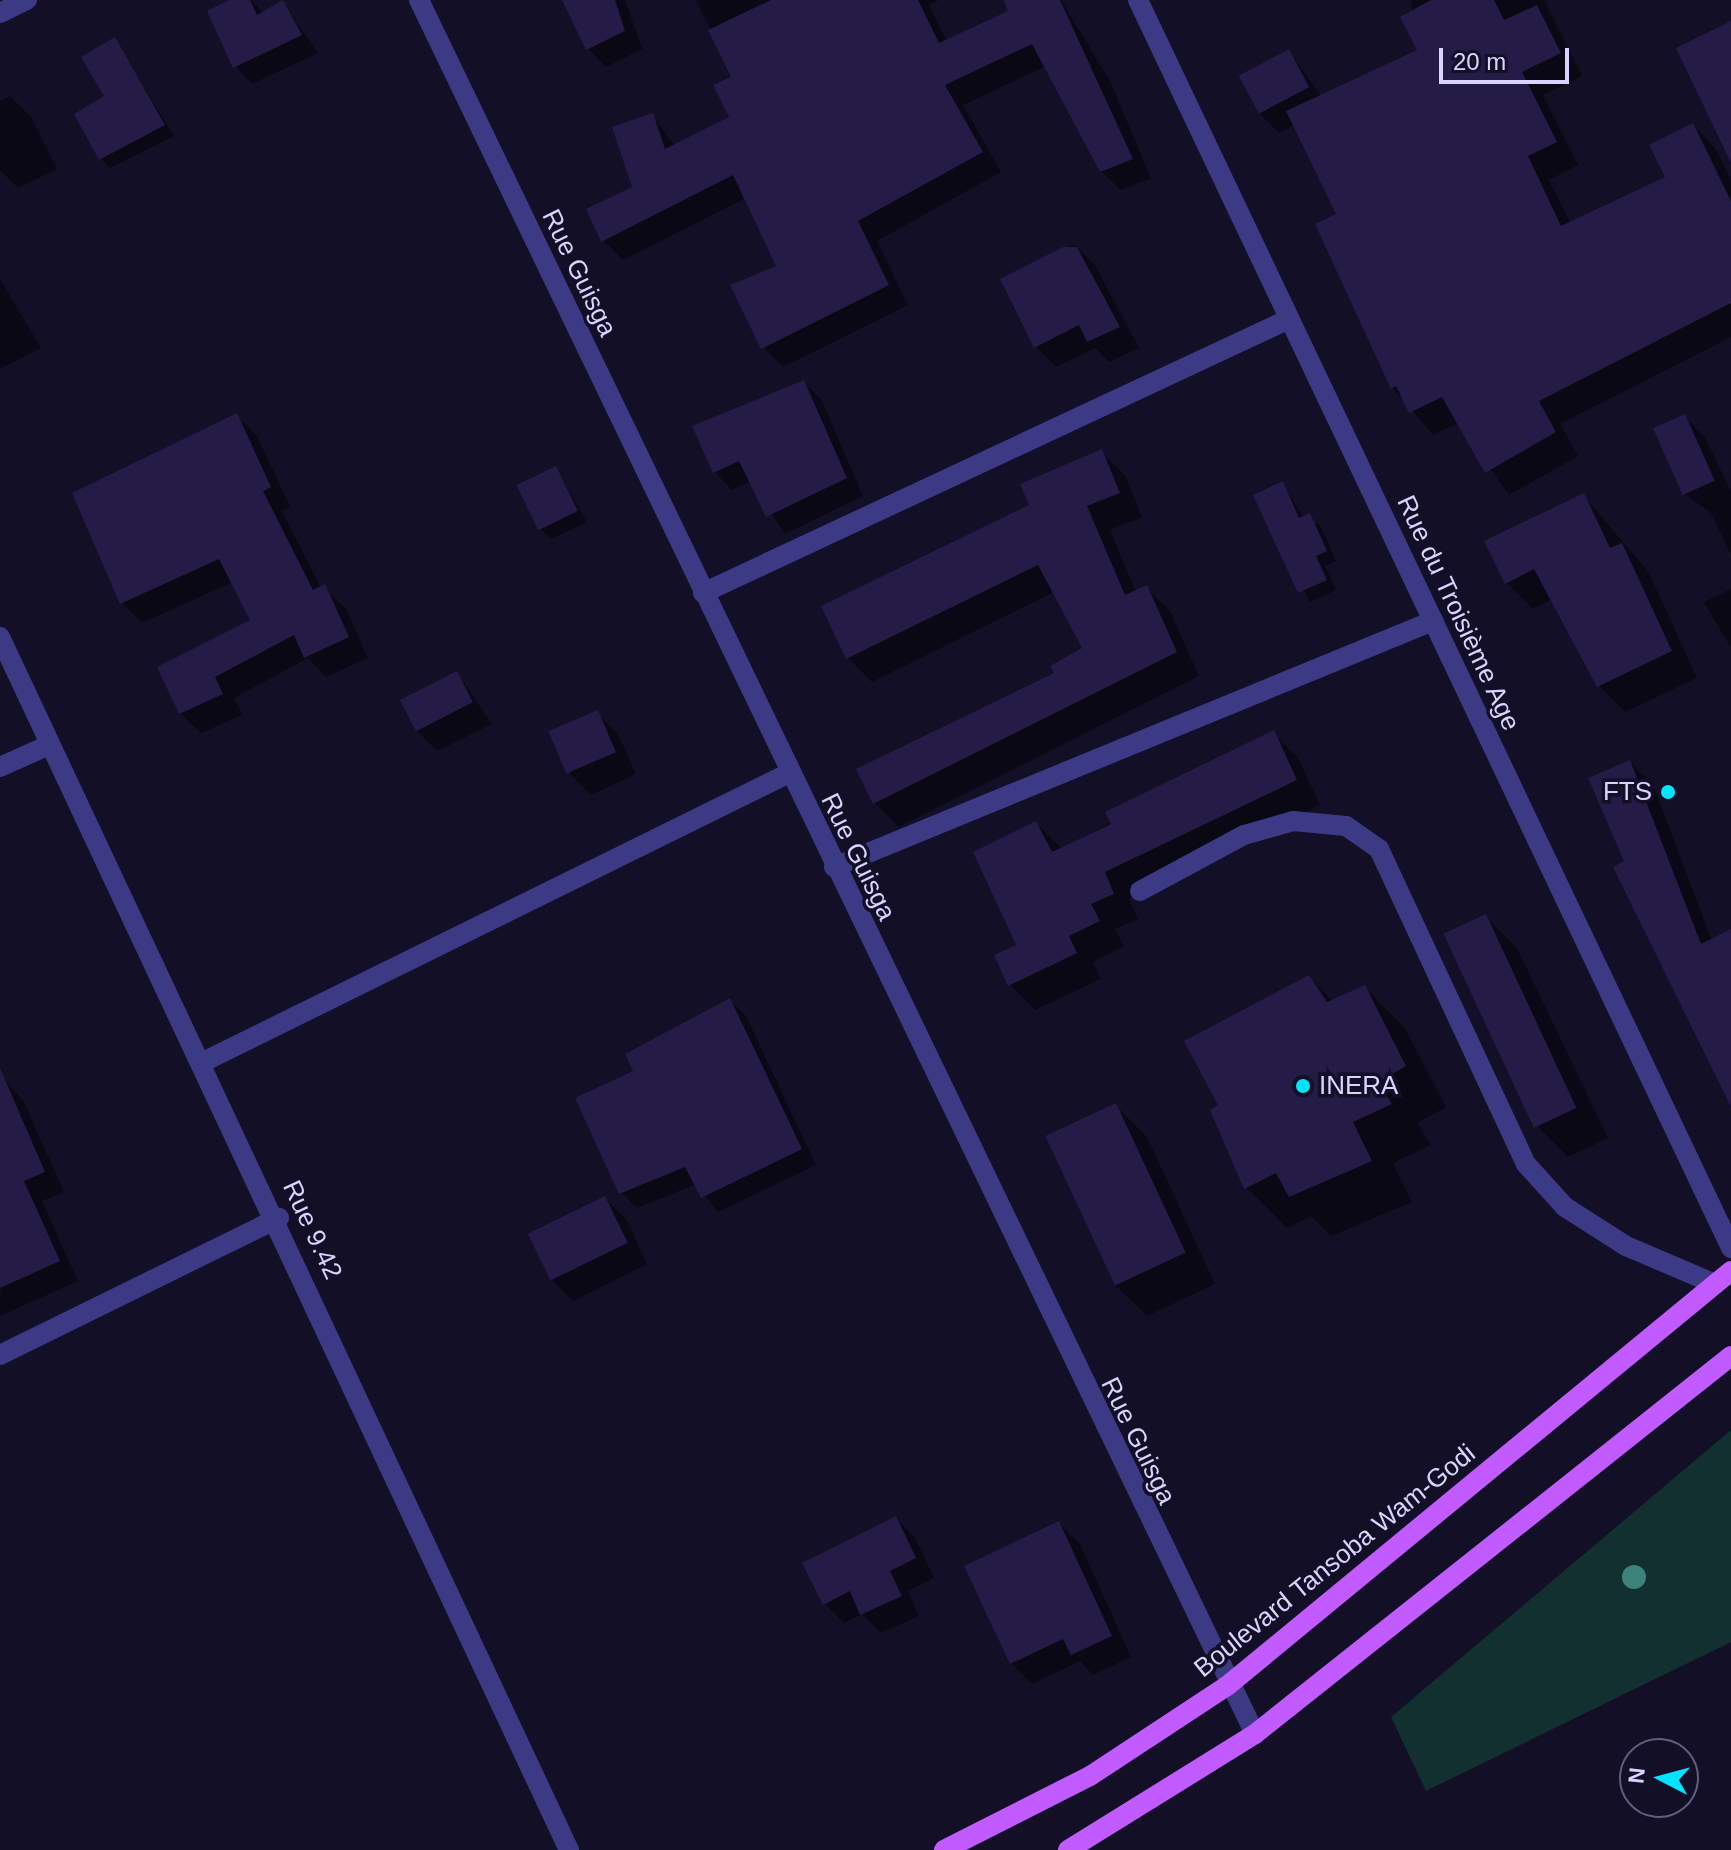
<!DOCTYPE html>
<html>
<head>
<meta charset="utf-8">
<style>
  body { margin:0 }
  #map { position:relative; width:1731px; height:1850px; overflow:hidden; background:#130f26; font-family:Helvetica,sans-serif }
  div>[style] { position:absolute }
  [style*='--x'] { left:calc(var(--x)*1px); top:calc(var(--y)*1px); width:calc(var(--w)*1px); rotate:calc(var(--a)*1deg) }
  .green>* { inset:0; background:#12302f }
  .shadow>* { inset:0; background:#0007 }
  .building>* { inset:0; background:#241b47; transform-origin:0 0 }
  .lane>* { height:20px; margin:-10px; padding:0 10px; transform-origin:10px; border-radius:10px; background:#3d3a85 }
  .street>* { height:20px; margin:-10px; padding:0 10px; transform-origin:10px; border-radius:10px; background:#3d3a85 }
  .primary>* { height:20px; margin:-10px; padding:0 10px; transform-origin:10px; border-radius:10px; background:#c25bff }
  .trees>* { width:24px; height:24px; margin:-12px; border-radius:50%; background:#3d827b }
  .dots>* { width:22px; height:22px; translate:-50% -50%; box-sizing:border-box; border:4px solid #130f26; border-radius:50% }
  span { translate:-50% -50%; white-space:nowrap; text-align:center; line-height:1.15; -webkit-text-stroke:7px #130f26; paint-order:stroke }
  .street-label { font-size:26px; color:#d9d4ff }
  .poi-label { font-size:26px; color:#d9d4ff }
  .right { translate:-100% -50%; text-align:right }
  .left { translate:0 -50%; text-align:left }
  .north { position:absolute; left:1619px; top:1738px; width:80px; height:80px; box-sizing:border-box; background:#130f26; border:2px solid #625e7d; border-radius:50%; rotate:276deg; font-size:22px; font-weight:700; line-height:32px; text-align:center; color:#d9d4ff }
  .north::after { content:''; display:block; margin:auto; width:28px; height:36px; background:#00e5ff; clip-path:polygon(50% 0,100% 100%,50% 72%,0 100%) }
  .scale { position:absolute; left:1439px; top:48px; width:130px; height:36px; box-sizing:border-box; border:4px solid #d9d4ff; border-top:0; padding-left:10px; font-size:24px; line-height:28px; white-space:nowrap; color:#d9d4ff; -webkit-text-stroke:6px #130f26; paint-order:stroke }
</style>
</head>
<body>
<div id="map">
  <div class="green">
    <i style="clip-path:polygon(1731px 1430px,1731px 1642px,1426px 1791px,1391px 1717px)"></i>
  </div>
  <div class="shadow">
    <i style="clip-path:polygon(234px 0,251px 0,264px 13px,283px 3px,318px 53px,252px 84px,235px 66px)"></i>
    <i style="clip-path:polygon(565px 0,625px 0,642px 49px,606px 67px,588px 49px)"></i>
    <i style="clip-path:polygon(696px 0,939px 0,929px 5px,947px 42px,1011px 12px,1006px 0,1061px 0,1110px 81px,1151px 178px,1121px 190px,1101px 171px,1046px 66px,963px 105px,1001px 172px,877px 241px,908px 305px,783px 367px,763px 347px,778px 267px,746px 198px,623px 260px,603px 240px,634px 188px,652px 115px,675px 146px,732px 118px,734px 77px)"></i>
    <i style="clip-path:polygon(1411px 0,1544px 0,1582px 76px,1543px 95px,1578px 165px,1549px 180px,1571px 224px,1667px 178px,1693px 125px,1715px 148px,1731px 181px,1731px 337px,1560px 424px,1578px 456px,1509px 495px,1458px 423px,1433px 435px,1392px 387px,1339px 215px,1295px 125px,1279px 133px,1258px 112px,1289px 51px,1322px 97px,1419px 51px)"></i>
    <i style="clip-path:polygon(115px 40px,174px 136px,110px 168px,100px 158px)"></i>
    <i style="clip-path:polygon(10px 96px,31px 117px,57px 169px,18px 188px,0 170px,0 101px)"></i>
    <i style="clip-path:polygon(1074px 244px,1095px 265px,1139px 348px,1109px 362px,1095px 348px,1056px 367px,1035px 346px,1003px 280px)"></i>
    <i style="clip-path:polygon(0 279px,41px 348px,0 369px)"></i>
    <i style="clip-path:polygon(804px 382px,821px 399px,863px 496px,785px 534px,751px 481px,732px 490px,715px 472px,695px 427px)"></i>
    <i style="clip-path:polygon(237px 416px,257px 436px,290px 507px,282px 511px,321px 588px,345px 607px,368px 658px,326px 677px,308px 658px,234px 698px,242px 715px,201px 733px,180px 713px,252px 621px,233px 582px,142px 623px,122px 603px)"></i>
    <i style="clip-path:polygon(1684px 416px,1705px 437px,1731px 492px,1731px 555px,1711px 513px,1685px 494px)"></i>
    <i style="clip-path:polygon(1101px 452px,1125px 475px,1142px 517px,1110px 530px,1136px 592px,1146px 588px,1170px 611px,1199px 676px,899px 827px,875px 803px,859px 770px,1056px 674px,1085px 648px,1054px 592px,872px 682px,848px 658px)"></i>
    <i style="clip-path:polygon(556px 469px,587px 522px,551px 539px,541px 529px)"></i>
    <i style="clip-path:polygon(1283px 484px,1304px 518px,1320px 525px,1336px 561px,1325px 566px,1336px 590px,1310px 602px,1256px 496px)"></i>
    <i style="clip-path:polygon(1583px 495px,1648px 571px,1697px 678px,1625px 712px,1598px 685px,1552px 599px,1533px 609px,1506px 582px)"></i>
    <i style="clip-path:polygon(1731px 589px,1731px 648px,1704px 602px)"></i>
    <i style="clip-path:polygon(457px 673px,492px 724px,437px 751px,416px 730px)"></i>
    <i style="clip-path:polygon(597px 713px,618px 734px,636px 774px,591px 795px,570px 774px)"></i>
    <i style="clip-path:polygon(1273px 733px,1298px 758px,1320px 805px,1129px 898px,1138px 919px,1115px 929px,1124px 946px,1093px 962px,1101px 979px,1035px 1010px,1010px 985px,1036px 823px,1062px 849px)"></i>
    <i style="clip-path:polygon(1630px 762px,1653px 785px,1712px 941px,1731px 932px,1731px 1098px,1626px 862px)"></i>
    <i style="clip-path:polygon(1486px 917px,1517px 948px,1608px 1138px,1568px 1157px,1537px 1126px)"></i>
    <i style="clip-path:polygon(1309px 977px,1333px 1001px,1364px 987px,1405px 1028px,1446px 1107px,1417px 1123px,1431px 1145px,1393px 1163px,1412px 1202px,1331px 1236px,1311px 1216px,1287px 1228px,1246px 1187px,1220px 1105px)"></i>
    <i style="clip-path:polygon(730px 1000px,746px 1016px,816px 1165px,718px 1212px,696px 1184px,637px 1208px,621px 1192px,636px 1072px)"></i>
    <i style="clip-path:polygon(4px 1080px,23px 1100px,64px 1192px,42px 1201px,78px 1281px,0 1316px)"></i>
    <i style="clip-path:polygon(1116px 1106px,1147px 1137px,1215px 1284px,1147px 1316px,1115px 1285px)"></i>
    <i style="clip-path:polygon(605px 1198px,626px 1219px,647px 1264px,573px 1301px,552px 1280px)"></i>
    <i style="clip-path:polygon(896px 1518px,915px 1538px,934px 1578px,908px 1591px,919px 1616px,881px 1633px,862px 1614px,844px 1623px,825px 1604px)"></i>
    <i style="clip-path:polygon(1059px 1523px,1080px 1544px,1131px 1657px,1093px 1675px,1080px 1661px,1032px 1684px,1011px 1663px)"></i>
  </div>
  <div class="building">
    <i style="clip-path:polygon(229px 0,250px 0,257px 15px,283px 0,302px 35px,233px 68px,207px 11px)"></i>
    <i style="clip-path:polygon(562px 0,615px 0,625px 31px,586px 50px)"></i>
    <i style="clip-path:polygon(771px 0,918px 0,939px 43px,1008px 11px,1004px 0,1060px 0,1133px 159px,1100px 172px,1032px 44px,945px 85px,983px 152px,858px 221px,889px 285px,761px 349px,730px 285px,776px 266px,733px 175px,601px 242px,586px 209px,632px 187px,612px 127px,653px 113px,665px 149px,729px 117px,713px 85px,731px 77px,708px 30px)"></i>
    <i style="clip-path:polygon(1431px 0,1494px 0,1504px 20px,1537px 5px,1561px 53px,1522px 72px,1557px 142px,1528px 156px,1561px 226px,1665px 177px,1649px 145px,1693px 123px,1731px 201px,1731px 303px,1539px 401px,1556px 432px,1485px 473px,1442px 397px,1409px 413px,1396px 386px,1391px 389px,1315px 224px,1336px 214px,1286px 111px,1417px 50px,1400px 17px)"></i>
    <i style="clip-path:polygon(1731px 21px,1731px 163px,1676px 48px)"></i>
    <i style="clip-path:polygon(115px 37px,165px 125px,99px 160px,74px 114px,104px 96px,81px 57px)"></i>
    <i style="left:1289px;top:49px;width:43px;height:57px;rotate:62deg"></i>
    <i style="clip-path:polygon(1063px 247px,1077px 247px,1120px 327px,1087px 342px,1079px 325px,1034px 348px,1000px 279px)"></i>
    <i style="clip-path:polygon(804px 380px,847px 478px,766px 517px,739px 461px,713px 473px,692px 426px)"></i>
    <i style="clip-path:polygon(237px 413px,271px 487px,263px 491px,313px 590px,325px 584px,349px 637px,304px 658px,294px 635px,215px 677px,223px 694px,179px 714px,157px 667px,250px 620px,219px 559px,120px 604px,72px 493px)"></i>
    <i style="left:1685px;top:414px;width:73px;height:35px;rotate:66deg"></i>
    <i style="clip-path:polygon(1102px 449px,1120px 493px,1087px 506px,1125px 595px,1147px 585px,1177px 652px,873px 804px,856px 769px,1054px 673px,1050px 666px,1082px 648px,1038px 565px,846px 659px,821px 606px,1029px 505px,1020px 484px)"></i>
    <i style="left:556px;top:466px;width:50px;height:44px;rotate:64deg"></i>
    <i style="clip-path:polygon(1283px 481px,1299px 518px,1310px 513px,1327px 551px,1316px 556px,1327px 580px,1298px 593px,1253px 495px)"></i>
    <i style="clip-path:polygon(1584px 493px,1610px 548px,1622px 543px,1672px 651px,1597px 687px,1534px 569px,1505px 584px,1484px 541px)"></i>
    <i style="left:457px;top:671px;width:35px;height:64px;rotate:63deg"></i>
    <i style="left:598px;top:710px;width:46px;height:54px;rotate:67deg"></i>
    <i style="clip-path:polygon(1274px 730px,1297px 780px,1105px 872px,1114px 894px,1091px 904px,1100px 921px,1069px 936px,1077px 953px,1008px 986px,994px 955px,1016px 945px,973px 852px,1036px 821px,1052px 852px,1111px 824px,1105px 812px)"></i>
    <i style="clip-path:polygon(1630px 760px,1701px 944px,1731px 929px,1731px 1107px,1613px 867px,1624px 861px,1588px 778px)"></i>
    <i style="left:1486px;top:914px;width:214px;height:47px;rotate:65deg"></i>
    <i style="clip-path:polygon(1309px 975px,1327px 1002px,1365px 985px,1406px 1066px,1378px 1082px,1392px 1104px,1353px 1122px,1372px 1161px,1289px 1197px,1276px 1173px,1244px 1189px,1210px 1110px,1218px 1105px,1184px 1041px)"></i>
    <i style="clip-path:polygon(730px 998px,802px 1149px,701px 1198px,685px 1167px,619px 1194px,575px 1098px,633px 1071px,625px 1054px)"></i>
    <i style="clip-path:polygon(0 1068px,45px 1172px,24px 1181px,60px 1261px,0 1288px)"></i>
    <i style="left:1116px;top:1103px;width:165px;height:78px;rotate:65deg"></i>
    <i style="left:605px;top:1196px;width:52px;height:86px;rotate:64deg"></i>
    <i style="clip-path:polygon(896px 1516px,916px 1558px,890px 1571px,902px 1596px,860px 1615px,850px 1591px,823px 1605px,802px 1563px)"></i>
    <i style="clip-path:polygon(1059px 1521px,1112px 1636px,1071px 1655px,1063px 1639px,1010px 1664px,964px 1566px)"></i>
  </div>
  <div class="lane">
    <i style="--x:1140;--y:891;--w:118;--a:-28.3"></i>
    <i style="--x:1244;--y:835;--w:51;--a:-15.9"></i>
    <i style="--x:1293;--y:821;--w:53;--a:5.4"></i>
    <i style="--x:1346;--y:826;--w:40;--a:34.9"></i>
    <i style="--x:1379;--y:849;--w:348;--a:65"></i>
    <i style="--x:1526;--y:1164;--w:58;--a:47.8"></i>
    <i style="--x:1565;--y:1207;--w:72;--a:32.6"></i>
    <i style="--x:1626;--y:1246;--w:97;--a:23.1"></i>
  </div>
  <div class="street">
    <i style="--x:419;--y:0;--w:1925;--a:64.26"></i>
    <i style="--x:1138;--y:0;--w:1382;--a:64.58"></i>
    <i style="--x:0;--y:13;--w:30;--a:-26"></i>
    <i style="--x:703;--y:593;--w:647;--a:-25.06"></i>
    <i style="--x:0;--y:637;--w:1340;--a:64.87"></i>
    <i style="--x:0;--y:767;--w:54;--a:-24.2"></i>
    <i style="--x:834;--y:867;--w:648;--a:-22.33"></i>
    <i style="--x:203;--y:1062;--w:653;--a:-26.25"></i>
    <i style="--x:0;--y:1355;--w:311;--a:-26.2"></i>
  </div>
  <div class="primary">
    <i style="--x:944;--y:1850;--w:164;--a:-26.9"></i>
    <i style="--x:1090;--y:1776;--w:164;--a:-33.3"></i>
    <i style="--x:1227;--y:1686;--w:653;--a:-39.47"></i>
    <i style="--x:1068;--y:1850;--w:220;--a:-31.8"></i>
    <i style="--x:1255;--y:1734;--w:608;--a:-38.45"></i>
  </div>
  <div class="trees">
    <i style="left:1634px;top:1577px"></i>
  </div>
  <div class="dots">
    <i style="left:1668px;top:792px;background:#00e5ff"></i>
    <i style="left:1303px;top:1086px;background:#00e5ff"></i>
  </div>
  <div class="street-label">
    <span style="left:579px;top:273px;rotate:64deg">Rue Guisga</span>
    <span style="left:1458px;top:613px;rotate:65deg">Rue du Troisième Age</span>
    <span style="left:858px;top:857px;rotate:64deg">Rue Guisga</span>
    <span style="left:312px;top:1230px;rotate:65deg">Rue 9.42</span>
    <span style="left:1138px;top:1441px;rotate:64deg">Rue Guisga</span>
    <span style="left:1335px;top:1561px;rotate:-39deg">Boulevard Tansoba Wam-Godi</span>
  </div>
  <div class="poi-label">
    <span class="right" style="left:1652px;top:792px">FTS</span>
    <span class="left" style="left:1319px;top:1086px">INERA</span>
  </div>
  <div class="north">N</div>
  <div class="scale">20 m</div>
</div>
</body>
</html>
